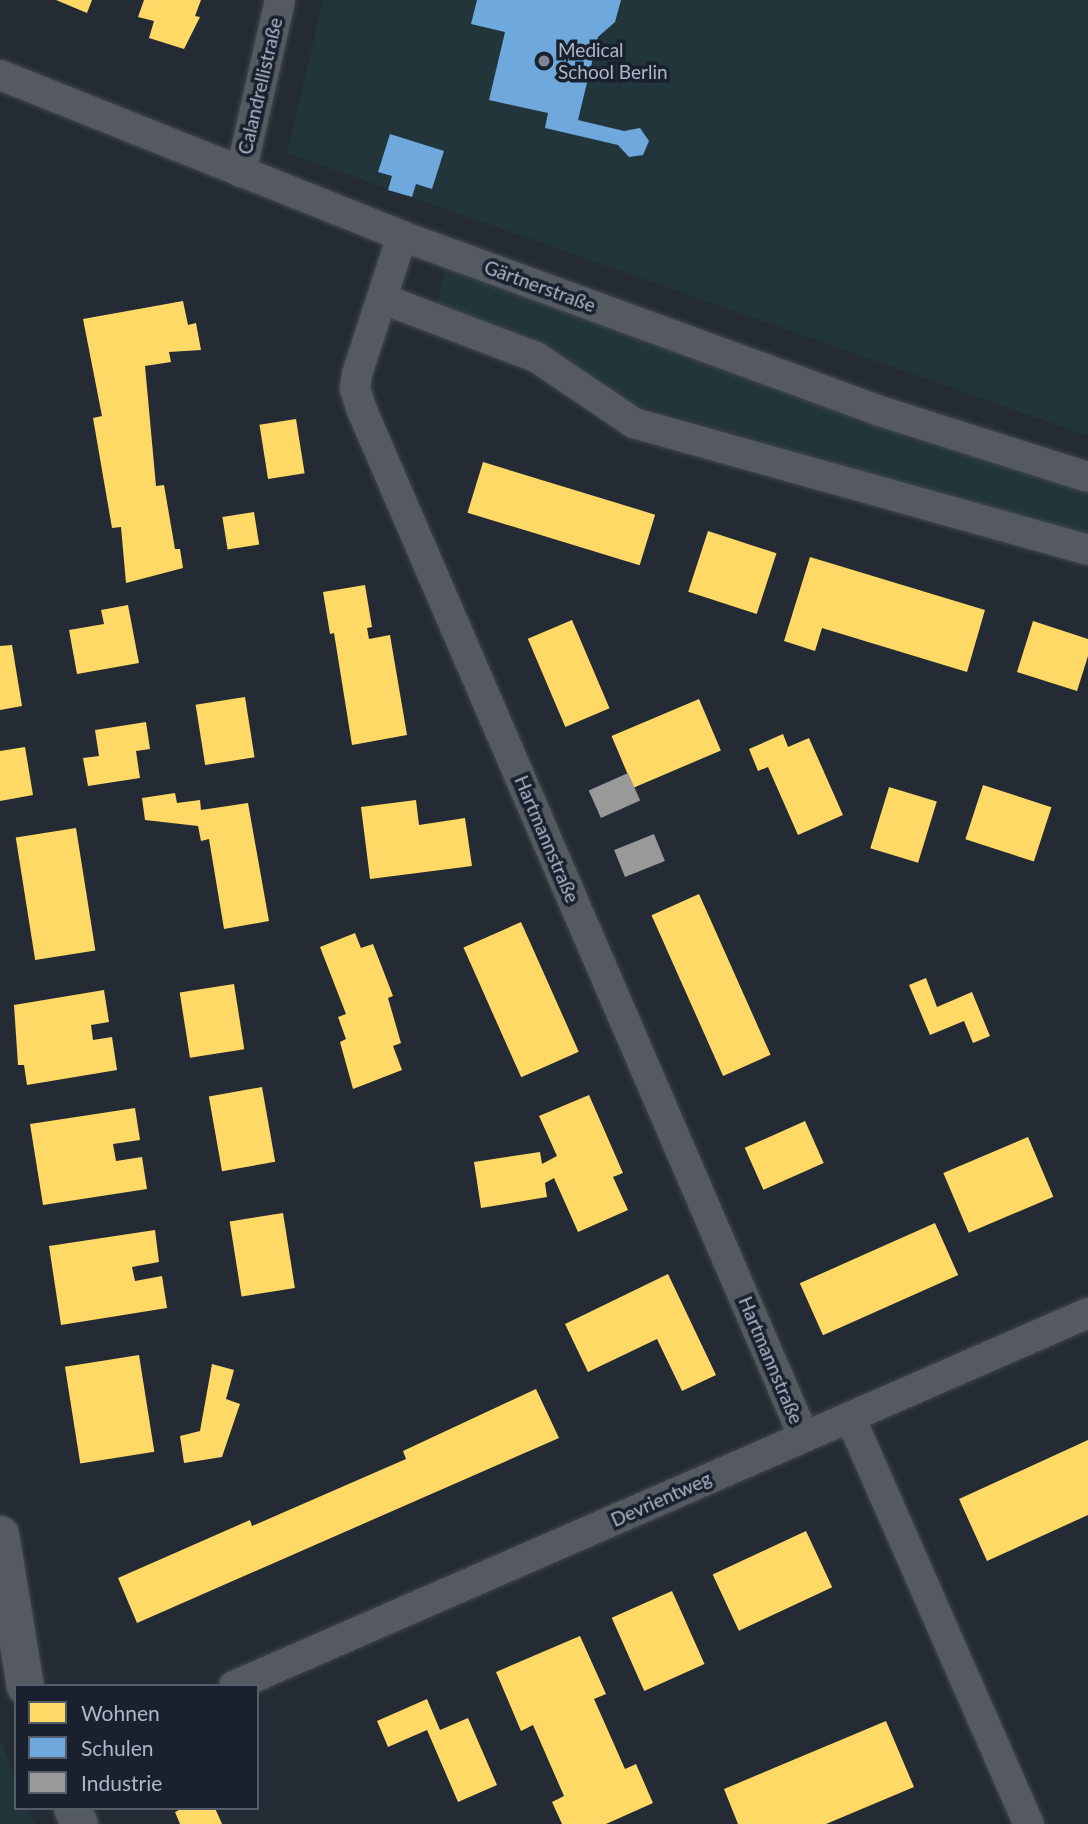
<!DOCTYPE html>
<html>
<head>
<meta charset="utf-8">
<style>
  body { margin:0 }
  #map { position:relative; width:1088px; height:1824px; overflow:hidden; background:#252b34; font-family:Lato,sans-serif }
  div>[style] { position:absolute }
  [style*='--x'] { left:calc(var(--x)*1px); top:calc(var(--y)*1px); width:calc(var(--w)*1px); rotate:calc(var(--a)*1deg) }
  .green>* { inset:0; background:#22353a }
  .homes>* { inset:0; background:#ffd966; transform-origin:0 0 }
  .schools>* { inset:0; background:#6fa8dc }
  .industry>* { inset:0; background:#999; transform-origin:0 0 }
  .roads { filter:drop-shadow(0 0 2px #43474f) drop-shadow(0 0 2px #43474f) }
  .minor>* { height:30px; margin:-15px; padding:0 15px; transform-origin:15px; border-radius:15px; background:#555a62 }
  .tertiary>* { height:37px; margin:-18.5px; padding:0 18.5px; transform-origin:18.5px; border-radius:18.5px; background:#555a62 }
  .dots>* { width:19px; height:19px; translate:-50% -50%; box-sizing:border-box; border:4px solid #19212e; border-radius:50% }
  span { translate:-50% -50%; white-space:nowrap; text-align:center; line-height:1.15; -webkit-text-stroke:7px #19212e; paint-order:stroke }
  .poi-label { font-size:19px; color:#aeb6c7 }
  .left { translate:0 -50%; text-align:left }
  .street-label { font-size:19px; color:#aeb6c7 }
  .legend { position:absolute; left:14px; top:1684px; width:245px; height:126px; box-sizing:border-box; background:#19212e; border:2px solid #555d6b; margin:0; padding:9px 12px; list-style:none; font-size:21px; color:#aeb6c7 }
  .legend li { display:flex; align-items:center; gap:14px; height:35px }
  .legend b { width:35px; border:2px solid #555d6b }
</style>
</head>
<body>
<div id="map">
  <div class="green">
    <i style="clip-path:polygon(323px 0,1088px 0,1088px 436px,287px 153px)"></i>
    <i style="clip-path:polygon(450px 267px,864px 422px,1088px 492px,1088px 536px,627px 402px,533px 341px,437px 303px,445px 269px)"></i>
    <i style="clip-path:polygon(0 1739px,16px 1780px,16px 1808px,28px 1808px,35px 1824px,0 1824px)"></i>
  </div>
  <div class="homes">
    <i style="clip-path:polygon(56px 0,92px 0,87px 13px)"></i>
    <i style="clip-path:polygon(144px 0,201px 0,195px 16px,200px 17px,184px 49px,149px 38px,154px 21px,138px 17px)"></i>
    <i style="clip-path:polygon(183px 301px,188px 325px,196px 323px,201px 350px,169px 352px,171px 362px,145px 366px,156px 486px,164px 485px,175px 549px,180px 549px,183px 568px,126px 583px,121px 527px,112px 528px,93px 418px,102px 416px,83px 319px)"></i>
    <i style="left:296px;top:419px;width:55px;height:37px;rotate:81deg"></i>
    <i style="left:483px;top:462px;width:180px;height:53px;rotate:17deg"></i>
    <i style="left:254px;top:512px;width:33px;height:32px;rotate:81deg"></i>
    <i style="left:708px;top:531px;width:72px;height:64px;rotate:18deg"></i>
    <i style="clip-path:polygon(810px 557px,985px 610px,967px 672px,822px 628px,815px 651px,784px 641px)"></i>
    <i style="clip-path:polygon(365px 585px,372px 627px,367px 628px,369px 639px,390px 635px,407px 735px,352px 745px,334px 633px,330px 634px,323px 592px)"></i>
    <i style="clip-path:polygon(128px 605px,139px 663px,77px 674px,69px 630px,104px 624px,101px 610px)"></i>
    <i style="left:572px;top:620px;width:96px;height:48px;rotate:67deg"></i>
    <i style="clip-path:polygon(1033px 621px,1088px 639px,1088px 656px,1077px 691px,1017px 672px)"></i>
    <i style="clip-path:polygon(12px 645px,22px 706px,0 710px,0 646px)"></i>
    <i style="left:245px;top:697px;width:61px;height:50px;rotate:81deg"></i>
    <i style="left:699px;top:699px;width:56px;height:95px;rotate:67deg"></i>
    <i style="clip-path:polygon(146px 722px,150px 749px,136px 751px,140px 778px,88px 786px,83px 758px,99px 756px,95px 730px)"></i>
    <i style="clip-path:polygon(783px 734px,788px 747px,809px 738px,843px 815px,798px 835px,768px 767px,758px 771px,749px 749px)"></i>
    <i style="clip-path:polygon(25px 747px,33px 795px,0 801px,0 751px)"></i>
    <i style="left:983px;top:785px;width:72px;height:57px;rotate:18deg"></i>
    <i style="left:889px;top:787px;width:50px;height:64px;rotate:17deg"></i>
    <i style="clip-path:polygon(175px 793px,177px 803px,200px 800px,201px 810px,248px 803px,269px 921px,224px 929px,209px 839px,201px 841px,198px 826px,145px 820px,142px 798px)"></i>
    <i style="clip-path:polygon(416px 800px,419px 825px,465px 818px,472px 866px,370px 879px,361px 807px)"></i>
    <i style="left:76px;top:828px;width:124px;height:61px;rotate:81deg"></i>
    <i style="left:699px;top:894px;width:176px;height:52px;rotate:66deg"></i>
    <i style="left:521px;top:922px;width:142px;height:63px;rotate:66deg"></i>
    <i style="clip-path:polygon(355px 933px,361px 948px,373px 944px,393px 996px,388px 998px,401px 1043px,393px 1046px,402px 1070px,353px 1089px,340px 1042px,346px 1039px,338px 1017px,346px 1014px,320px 947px)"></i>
    <i style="clip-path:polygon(926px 978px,937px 1007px,972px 992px,990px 1036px,973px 1043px,964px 1021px,930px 1035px,909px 985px)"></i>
    <i style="left:234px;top:984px;width:66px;height:55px;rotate:81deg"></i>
    <i style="clip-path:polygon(104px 990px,109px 1022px,91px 1025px,93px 1040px,112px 1037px,117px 1070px,27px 1085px,24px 1065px,18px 1065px,14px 1005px)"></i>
    <i style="left:262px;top:1087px;width:76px;height:54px;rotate:80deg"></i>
    <i style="clip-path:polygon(589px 1095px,623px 1173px,613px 1177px,628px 1210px,578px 1232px,554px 1178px,545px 1183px,547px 1197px,481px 1208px,474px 1162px,540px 1152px,542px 1164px,557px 1156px,539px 1116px)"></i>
    <i style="clip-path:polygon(135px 1108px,140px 1140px,113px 1144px,116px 1161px,142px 1157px,147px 1189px,43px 1205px,30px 1124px)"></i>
    <i style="left:805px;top:1121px;width:46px;height:66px;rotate:66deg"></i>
    <i style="left:1028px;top:1137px;width:65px;height:92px;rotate:67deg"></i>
    <i style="left:283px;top:1213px;width:76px;height:54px;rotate:81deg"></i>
    <i style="left:935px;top:1223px;width:57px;height:148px;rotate:66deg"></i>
    <i style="clip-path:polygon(155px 1230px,159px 1262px,132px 1267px,135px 1281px,162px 1276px,167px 1308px,61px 1325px,49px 1246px)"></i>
    <i style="clip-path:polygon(668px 1274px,716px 1375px,682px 1391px,657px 1339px,588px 1372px,565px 1324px)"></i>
    <i style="left:139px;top:1355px;width:98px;height:75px;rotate:81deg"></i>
    <i style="clip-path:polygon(212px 1364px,234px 1370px,226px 1399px,240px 1404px,222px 1457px,184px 1463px,180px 1436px,200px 1431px)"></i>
    <i style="clip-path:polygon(536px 1389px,559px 1438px,137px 1623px,118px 1578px,250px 1520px,252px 1526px,406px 1459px,403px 1451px)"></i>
    <i style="clip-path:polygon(1088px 1440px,1088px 1515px,987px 1561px,959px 1499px)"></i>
    <i style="left:806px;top:1531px;width:62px;height:103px;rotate:65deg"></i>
    <i style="left:672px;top:1591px;width:80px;height:66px;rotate:66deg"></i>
    <i style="clip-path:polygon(580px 1636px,606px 1694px,594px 1699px,625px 1769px,636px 1764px,653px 1803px,606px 1824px,562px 1824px,552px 1802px,564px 1796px,533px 1725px,521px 1731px,496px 1672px)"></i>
    <i style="clip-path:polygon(427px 1699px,440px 1730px,468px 1718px,497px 1785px,458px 1802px,427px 1730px,388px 1747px,377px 1721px)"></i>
    <i style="clip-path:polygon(886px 1721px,914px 1787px,826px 1824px,738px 1824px,724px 1789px)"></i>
    <i style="clip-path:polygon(183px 1808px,215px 1808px,222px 1824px,180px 1824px,175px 1812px)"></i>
  </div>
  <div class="schools">
    <i style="clip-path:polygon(477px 0,621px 0,615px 22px,598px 37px,578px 120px,624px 131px,640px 128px,649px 141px,643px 155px,629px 157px,618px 145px,545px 128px,548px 113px,489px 100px,505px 32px,471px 24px)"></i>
    <i style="clip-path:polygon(390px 134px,444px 151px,432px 189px,416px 184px,412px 197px,388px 190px,392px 176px,378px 172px)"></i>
  </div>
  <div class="industry">
    <i style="left:628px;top:773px;width:30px;height:43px;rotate:66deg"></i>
    <i style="left:654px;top:834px;width:29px;height:43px;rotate:68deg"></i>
  </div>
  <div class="roads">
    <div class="minor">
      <i style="--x:0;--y:75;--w:433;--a:21.8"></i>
      <i style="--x:402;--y:236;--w:509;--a:20.11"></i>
      <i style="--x:880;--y:411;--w:218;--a:17.6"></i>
      <i style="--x:241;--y:172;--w:176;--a:-77.2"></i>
      <i style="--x:402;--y:236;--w:145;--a:108.1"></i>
      <i style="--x:357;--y:374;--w:15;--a:98"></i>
      <i style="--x:355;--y:389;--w:20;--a:72"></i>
      <i style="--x:361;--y:408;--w:1120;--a:66.71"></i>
      <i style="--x:383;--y:299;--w:164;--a:20.8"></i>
      <i style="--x:536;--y:357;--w:118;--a:34"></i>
      <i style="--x:634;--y:423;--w:471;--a:15.6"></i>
      <i style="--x:850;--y:1417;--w:445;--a:66.3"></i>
      <i style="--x:234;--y:1686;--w:932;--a:-23.59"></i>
    </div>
    <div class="tertiary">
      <i style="--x:0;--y:1534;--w:154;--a:80.7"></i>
      <i style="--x:72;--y:1808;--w:17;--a:66"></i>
    </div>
  </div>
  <div class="dots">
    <i style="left:544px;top:61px;background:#7e8594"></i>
  </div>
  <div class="poi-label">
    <span class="left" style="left:558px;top:61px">Medical<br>School Berlin</span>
  </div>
  <div class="street-label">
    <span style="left:260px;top:86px;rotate:-77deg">Calandrellistraße</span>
    <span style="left:540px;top:286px;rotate:20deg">Gärtnerstraße</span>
    <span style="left:547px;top:839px;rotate:67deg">Hartmannstraße</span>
    <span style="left:771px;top:1360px;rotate:67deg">Hartmannstraße</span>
    <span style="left:661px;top:1499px;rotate:-24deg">Devrientweg</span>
  </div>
  <ul class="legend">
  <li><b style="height:19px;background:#ffd966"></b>Wohnen</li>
  <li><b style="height:19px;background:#6fa8dc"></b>Schulen</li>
  <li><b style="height:19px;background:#999"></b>Industrie</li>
  </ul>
</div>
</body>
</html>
